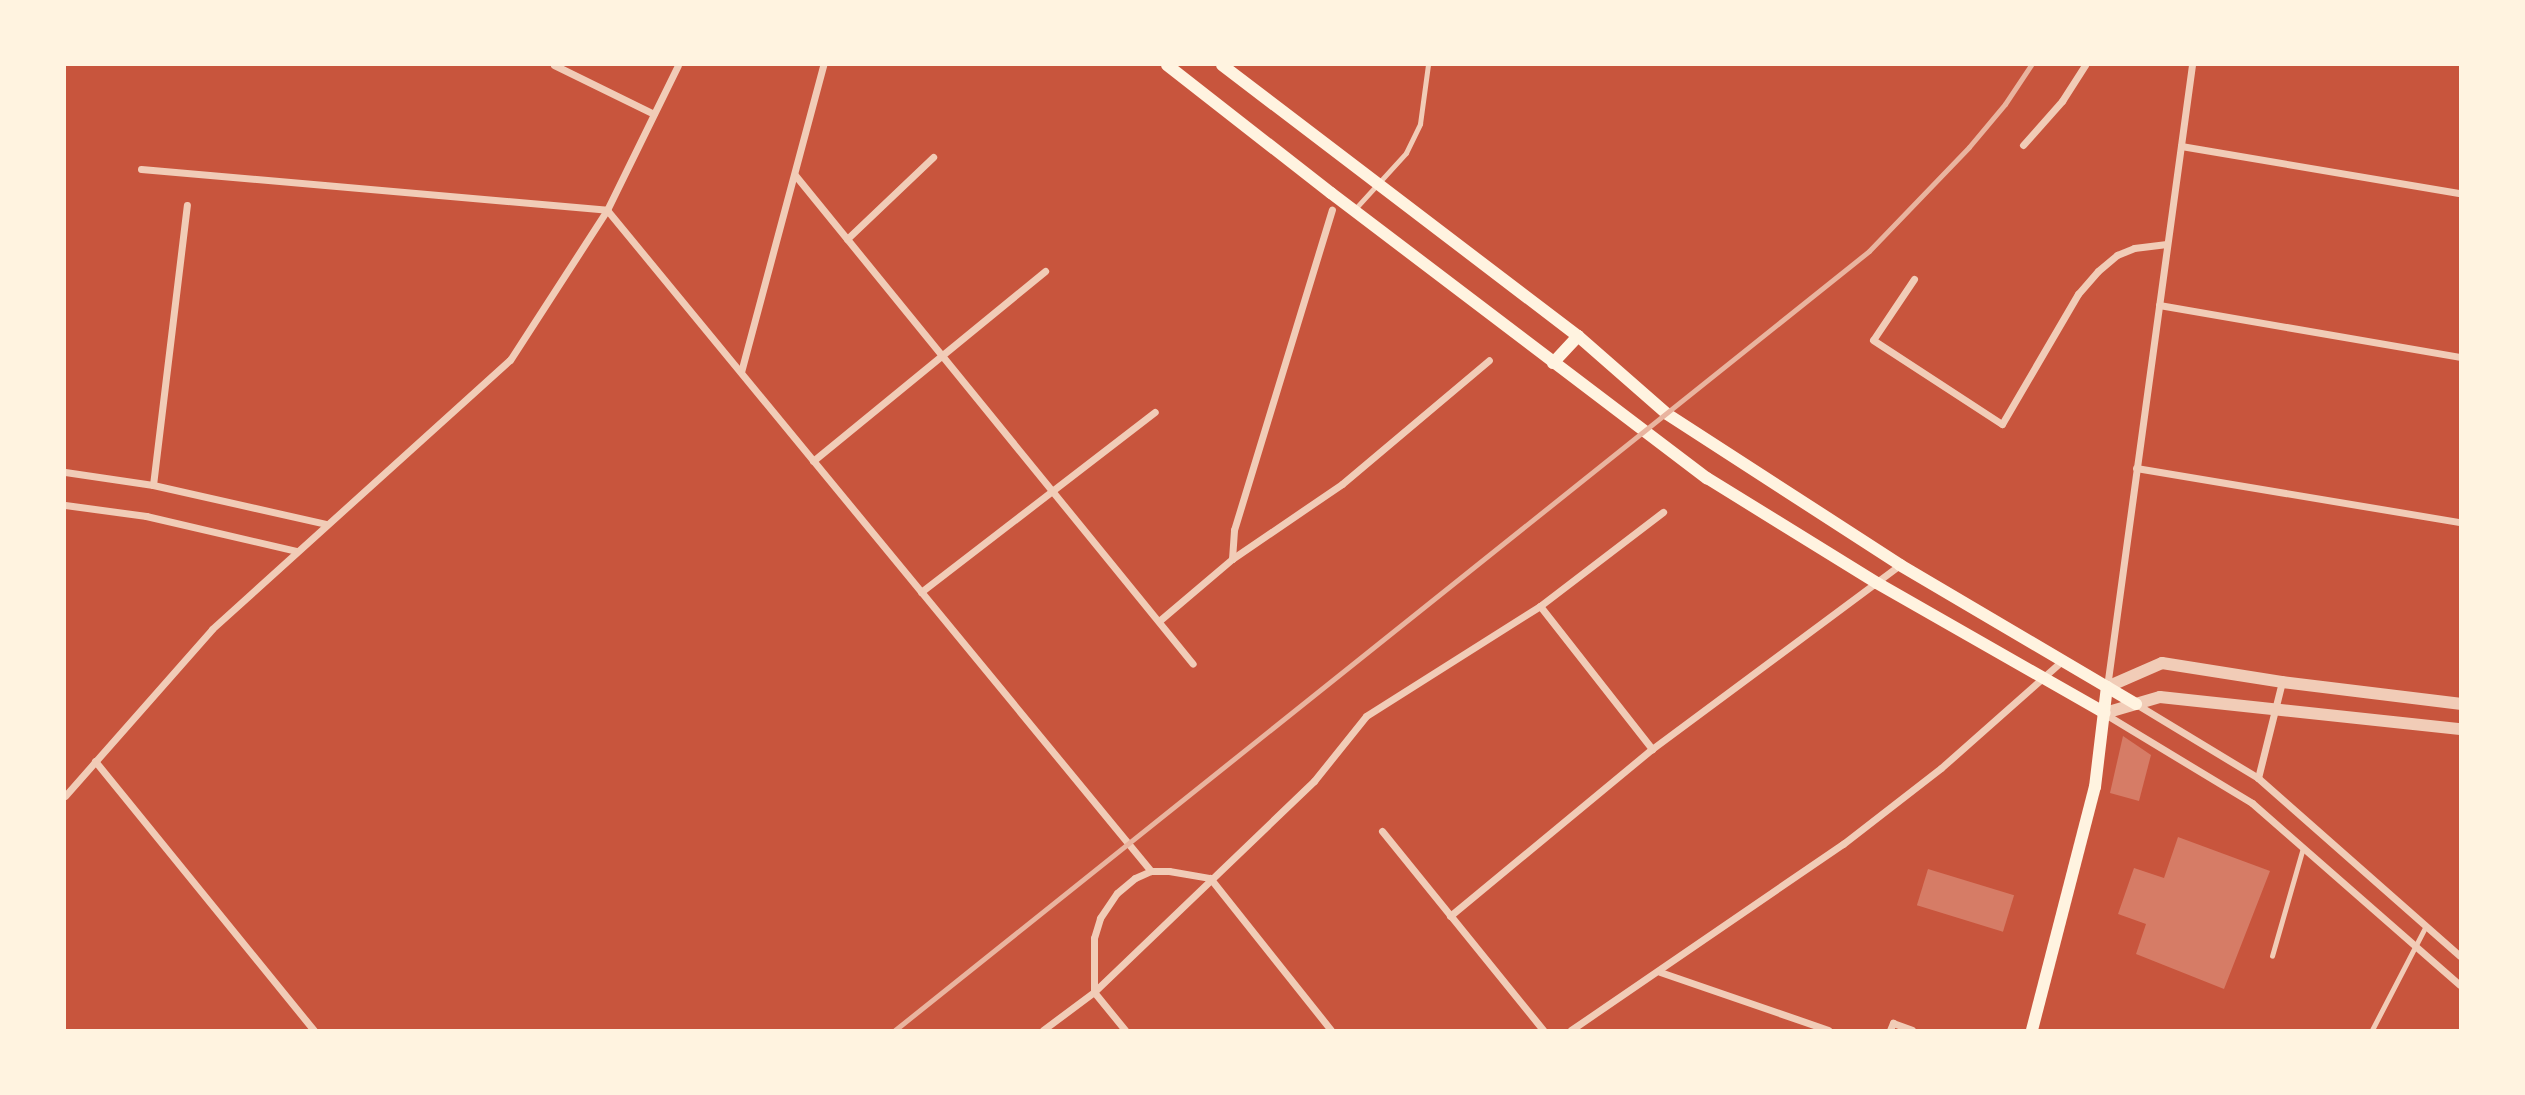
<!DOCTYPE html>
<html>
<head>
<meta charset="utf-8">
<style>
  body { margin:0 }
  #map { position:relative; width:2525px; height:1095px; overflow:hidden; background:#c8553d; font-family:Jost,sans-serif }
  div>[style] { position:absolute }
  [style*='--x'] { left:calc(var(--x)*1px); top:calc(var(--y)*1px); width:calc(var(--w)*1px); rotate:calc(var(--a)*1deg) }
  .building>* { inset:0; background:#d67c66; transform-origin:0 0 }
  .service>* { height:4.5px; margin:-2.25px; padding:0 2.25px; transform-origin:2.25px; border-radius:2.25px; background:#f1ccb7 }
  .minor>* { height:7px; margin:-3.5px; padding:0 3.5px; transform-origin:3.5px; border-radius:3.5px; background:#f1ccb7 }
  .tertiary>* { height:12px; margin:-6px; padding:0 6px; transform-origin:6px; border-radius:6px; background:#f1ccb7 }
  .secondary>* { height:12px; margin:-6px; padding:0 6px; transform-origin:6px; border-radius:6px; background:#fff3e0 }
  .rail>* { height:5px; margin:-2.5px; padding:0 2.5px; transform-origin:2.5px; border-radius:2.5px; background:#e9b49f }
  span { translate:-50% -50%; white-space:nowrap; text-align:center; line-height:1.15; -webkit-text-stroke:7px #fff3e0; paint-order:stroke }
  .frame { position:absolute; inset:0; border:66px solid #fff3e0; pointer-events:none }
</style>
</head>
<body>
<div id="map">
  <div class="building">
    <i style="clip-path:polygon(2123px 736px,2151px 755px,2139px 801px,2110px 793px)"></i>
    <i style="clip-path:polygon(2178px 837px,2270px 871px,2224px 989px,2136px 954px,2146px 924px,2118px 914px,2134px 868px,2164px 878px)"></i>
    <i style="left:1928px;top:869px;width:90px;height:38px;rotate:17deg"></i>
  </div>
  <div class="service">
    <i style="--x:1356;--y:208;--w:74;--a:-47.7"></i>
    <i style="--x:1406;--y:153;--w:32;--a:-64"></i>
    <i style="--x:1420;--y:124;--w:60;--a:-82.3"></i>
    <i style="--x:2272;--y:956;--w:112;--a:-74"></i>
    <i style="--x:2372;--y:1030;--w:117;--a:-62.6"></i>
  </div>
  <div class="minor">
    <i style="--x:554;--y:65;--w:111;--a:26.1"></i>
    <i style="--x:2023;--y:145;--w:59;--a:-48.4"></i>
    <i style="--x:2062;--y:101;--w:43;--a:-57.4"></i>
    <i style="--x:2181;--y:146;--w:283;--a:9.6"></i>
    <i style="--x:141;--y:169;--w:468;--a:5"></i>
    <i style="--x:607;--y:210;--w:856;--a:50.55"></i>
    <i style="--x:795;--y:175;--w:630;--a:50.86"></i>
    <i style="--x:847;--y:239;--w:119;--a:-43.6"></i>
    <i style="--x:1914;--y:279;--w:73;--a:123.9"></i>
    <i style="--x:1873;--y:340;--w:154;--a:33.1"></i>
    <i style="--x:2002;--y:424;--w:151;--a:-59.7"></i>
    <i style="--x:2078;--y:294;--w:30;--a:-49"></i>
    <i style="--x:2098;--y:271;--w:25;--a:-40"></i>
    <i style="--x:2117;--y:255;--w:18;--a:-22"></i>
    <i style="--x:2134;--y:248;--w:33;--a:-7"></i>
    <i style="--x:2159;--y:305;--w:305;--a:9.8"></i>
    <i style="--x:741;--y:372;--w:318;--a:-75"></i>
    <i style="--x:813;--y:461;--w:300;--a:-39.3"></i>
    <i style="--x:2136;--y:468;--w:328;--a:9.5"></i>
    <i style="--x:65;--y:472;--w:89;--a:8.4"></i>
    <i style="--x:153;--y:485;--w:177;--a:12.7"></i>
    <i style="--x:153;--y:485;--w:282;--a:-83.1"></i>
    <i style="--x:65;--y:505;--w:82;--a:7.7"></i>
    <i style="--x:146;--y:516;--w:154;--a:13.1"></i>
    <i style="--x:1232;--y:559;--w:29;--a:-86"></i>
    <i style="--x:1234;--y:530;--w:335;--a:-73"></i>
    <i style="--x:921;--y:592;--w:295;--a:-37.6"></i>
    <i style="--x:1540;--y:606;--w:182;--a:51.9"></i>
    <i style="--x:1159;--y:621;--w:96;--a:-40.3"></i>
    <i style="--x:1232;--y:559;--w:133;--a:-34.3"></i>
    <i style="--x:1342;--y:484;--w:192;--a:-40.1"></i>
    <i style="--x:2107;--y:687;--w:628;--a:-82.22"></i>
    <i style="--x:2136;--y:704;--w:143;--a:31.2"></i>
    <i style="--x:2258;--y:778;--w:269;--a:41.4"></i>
    <i style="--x:2105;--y:714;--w:172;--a:31.2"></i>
    <i style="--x:2252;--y:803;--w:276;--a:41.2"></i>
    <i style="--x:95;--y:761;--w:347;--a:50.9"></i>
    <i style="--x:2258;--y:778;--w:99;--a:-76"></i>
    <i style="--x:65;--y:796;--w:222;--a:-48.6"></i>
    <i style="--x:212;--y:629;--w:401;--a:-42.1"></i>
    <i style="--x:510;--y:360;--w:179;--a:-57.1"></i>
    <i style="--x:607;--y:210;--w:161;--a:-63.9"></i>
    <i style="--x:1382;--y:831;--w:256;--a:51"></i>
    <i style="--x:1450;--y:916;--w:262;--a:-39.6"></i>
    <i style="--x:1652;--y:749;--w:309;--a:-36.6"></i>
    <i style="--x:1660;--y:972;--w:178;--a:19"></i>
    <i style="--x:1043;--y:1030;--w:64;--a:-36.7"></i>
    <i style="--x:1094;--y:992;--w:305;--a:-43.8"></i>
    <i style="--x:1314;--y:781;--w:83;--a:-51.3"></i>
    <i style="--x:1366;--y:716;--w:206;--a:-32.3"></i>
    <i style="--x:1540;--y:606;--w:155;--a:-37.4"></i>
    <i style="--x:1125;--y:1030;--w:49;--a:-129.2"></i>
    <i style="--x:1094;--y:992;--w:54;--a:-90"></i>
    <i style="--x:1094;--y:938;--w:21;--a:-73"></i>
    <i style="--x:1100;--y:918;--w:30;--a:-56"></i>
    <i style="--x:1117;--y:893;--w:23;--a:-40"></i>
    <i style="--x:1135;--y:878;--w:17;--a:-24"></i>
    <i style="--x:1151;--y:871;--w:18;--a:0"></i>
    <i style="--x:1169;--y:871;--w:42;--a:9.7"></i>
    <i style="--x:1210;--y:878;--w:194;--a:51.5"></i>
    <i style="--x:1571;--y:1030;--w:330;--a:-34.4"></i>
    <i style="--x:1843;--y:844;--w:124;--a:-37.8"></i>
    <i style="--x:1941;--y:768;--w:163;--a:-41.5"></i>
    <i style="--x:1890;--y:1030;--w:8;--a:-67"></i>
    <i style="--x:1893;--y:1023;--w:20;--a:20"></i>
  </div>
  <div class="tertiary">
    <i style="--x:2107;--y:687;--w:60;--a:-23.6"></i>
    <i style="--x:2162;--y:663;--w:121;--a:9"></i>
    <i style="--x:2282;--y:682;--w:179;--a:7"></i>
    <i style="--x:2105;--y:713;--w:57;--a:-16.2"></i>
    <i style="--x:2160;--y:697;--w:302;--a:6.1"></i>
  </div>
  <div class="secondary">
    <i style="--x:1167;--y:65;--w:208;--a:38"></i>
    <i style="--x:1331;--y:193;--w:472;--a:37.2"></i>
    <i style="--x:1707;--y:478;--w:200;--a:31.7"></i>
    <i style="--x:1877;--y:583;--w:262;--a:29.7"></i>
    <i style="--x:1222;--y:65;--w:447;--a:37.3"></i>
    <i style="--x:1578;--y:336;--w:118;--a:41.2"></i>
    <i style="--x:1667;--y:414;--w:278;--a:32.9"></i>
    <i style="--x:1900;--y:565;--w:274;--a:30.5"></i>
    <i style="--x:1553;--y:363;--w:37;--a:-47"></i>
    <i style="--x:2032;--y:1030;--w:251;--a:-75.5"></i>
    <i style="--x:2095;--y:787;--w:101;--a:-83.2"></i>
  </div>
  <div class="rail">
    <i style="--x:895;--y:1030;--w:1247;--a:-38.65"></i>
    <i style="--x:1869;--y:251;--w:144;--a:-46.1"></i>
    <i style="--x:1969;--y:147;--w:56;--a:-50.1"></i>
    <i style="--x:2005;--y:104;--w:47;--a:-56.3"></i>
  </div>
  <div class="frame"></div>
</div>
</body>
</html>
